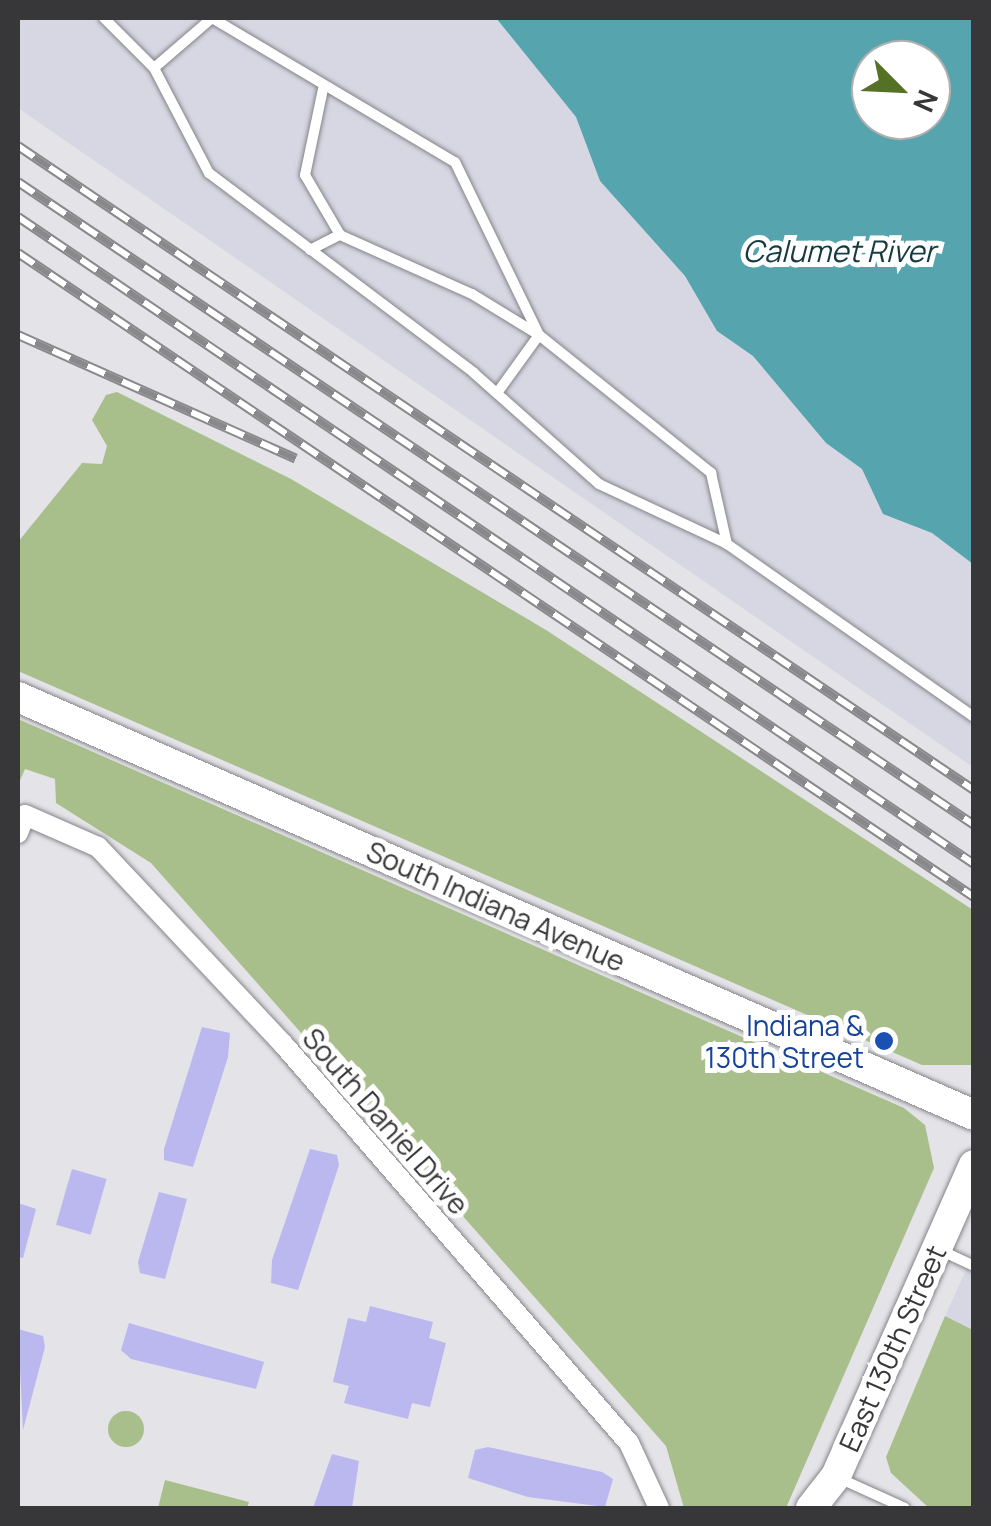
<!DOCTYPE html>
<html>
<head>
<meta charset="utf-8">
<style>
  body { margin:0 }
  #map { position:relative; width:991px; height:1526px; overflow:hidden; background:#e3e3e8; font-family:Manrope,sans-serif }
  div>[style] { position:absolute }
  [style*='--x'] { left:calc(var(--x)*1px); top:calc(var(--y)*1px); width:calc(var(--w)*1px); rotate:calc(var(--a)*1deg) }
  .built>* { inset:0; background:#d7d7e3 }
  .green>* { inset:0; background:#a8bf8c }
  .round { border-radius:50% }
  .water>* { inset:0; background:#55a4ae }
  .building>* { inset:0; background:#bbb8f0; transform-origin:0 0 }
  .roads { filter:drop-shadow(0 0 2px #858489) drop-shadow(0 0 2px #858489) }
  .lane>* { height:10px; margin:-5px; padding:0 5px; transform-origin:5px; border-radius:5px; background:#fff }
  .street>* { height:20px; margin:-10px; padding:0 10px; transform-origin:10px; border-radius:10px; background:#fff }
  .secondary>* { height:30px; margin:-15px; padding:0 15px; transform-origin:15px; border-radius:15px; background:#fff }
  .rail>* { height:10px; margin-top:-5px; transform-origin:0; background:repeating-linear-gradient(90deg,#fff 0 19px,#89898c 0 38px); box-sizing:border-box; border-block:2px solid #89898c }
  .dots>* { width:28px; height:28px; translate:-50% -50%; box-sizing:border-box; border:5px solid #fff; border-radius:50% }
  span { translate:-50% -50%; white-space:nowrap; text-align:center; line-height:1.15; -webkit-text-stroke:10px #fff; paint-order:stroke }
  .street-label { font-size:28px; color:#373739 }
  .transit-label { font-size:28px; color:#164399 }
  .right { translate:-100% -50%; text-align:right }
  .water-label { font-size:30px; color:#153b40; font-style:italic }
  .frame { position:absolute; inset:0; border:20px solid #373739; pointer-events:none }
  .north { position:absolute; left:851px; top:40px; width:100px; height:100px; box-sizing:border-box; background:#fff; border:2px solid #afafb0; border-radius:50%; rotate:114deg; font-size:28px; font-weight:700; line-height:40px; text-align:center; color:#373739 }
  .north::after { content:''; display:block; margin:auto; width:35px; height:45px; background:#557126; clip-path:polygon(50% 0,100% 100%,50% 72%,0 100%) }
</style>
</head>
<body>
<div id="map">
  <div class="built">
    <i style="clip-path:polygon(18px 18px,496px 18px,576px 117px,600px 181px,685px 276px,717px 331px,753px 356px,826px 443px,862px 469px,883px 514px,932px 533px,973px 564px,973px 767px,18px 108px)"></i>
    <i style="clip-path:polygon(973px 1255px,973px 1330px,945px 1316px)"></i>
  </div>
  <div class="green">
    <i style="clip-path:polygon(117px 392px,291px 479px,546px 630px,973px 910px,973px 1065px,922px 1065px,18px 671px,18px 542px,82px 463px,102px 464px,107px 446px,92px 420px,106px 395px)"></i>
    <i style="clip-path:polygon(18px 719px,904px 1108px,925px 1125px,934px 1168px,786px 1508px,684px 1508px,666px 1446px,151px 863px,56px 803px,55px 779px,25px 769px,18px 785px)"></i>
    <i style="clip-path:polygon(945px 1316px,973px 1330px,973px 1508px,929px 1508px,891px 1473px,886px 1457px)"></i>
    <i class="round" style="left:108px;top:1411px;width:36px;height:36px"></i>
    <i style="clip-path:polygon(165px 1480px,249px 1502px,247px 1508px,158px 1508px)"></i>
  </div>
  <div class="water">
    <i style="clip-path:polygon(evenodd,496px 18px,973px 18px,973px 564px,932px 533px,883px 514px,862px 469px,826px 443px,753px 356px,717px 331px,685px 276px,600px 181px,576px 117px,496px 18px,871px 60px,931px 60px,931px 120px,871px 120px,871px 60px)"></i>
  </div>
  <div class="building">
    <i style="clip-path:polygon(202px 1027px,230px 1033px,228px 1057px,193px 1167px,164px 1160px,164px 1149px)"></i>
    <i style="clip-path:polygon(310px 1149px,337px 1155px,339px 1165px,298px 1290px,271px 1283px,272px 1260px)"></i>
    <i style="left:72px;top:1169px;width:36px;height:58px;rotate:16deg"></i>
    <i style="clip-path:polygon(159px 1192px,187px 1199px,165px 1279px,140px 1273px,138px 1262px)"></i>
    <i style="clip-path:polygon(18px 1203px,36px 1209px,23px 1258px,18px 1257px)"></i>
    <i style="clip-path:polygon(370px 1306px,433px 1322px,429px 1338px,446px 1343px,430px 1407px,412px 1403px,408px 1419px,344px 1403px,349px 1386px,333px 1382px,348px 1318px,366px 1322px)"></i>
    <i style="clip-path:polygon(129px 1323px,264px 1362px,256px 1389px,131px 1359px,121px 1350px)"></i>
    <i style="clip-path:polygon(18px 1329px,43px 1336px,45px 1347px,23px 1430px)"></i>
    <i style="clip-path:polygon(488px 1447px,602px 1472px,613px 1479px,605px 1507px,528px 1497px,468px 1478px,475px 1450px)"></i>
    <i style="clip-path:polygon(332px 1454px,359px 1461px,352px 1508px,313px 1508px)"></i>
  </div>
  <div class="roads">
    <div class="lane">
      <i style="--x:104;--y:18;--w:71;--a:45"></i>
      <i style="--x:154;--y:68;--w:119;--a:62.4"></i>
      <i style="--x:209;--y:173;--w:332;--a:37"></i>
      <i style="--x:474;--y:373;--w:167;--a:41.6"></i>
      <i style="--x:599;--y:484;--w:141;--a:25.1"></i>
      <i style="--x:727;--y:544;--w:302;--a:35"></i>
      <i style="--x:154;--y:68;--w:77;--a:-40.8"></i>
      <i style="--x:212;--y:18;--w:282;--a:30.7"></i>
      <i style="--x:455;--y:162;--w:192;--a:64.1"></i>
      <i style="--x:539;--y:335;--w:221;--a:38.7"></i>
      <i style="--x:711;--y:473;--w:73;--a:77.3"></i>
      <i style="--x:323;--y:89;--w:88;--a:101.8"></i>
      <i style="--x:305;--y:175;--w:69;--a:59.7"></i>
      <i style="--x:310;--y:250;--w:34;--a:-27"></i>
      <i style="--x:340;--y:235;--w:145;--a:24.1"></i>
      <i style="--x:472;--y:294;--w:79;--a:31.5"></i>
      <i style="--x:539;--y:335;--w:72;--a:125.9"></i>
      <i style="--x:942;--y:1251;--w:35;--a:25"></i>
      <i style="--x:841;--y:1479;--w:70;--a:24.4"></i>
    </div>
    <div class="street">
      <i style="--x:18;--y:833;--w:19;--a:-69"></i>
      <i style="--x:25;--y:815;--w:80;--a:23.7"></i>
      <i style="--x:98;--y:847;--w:270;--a:46.8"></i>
      <i style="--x:283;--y:1044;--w:528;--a:49.07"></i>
      <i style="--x:629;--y:1443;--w:72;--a:65.2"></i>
    </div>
    <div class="secondary">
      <i style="--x:18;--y:697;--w:1043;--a:23.62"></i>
      <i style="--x:811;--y:1508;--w:41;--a:-52"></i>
      <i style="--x:836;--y:1476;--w:340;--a:-66.1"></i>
    </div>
  </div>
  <div class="rail">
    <i style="--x:18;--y:146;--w:1153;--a:33.97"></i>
    <i style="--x:18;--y:182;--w:1152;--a:33.92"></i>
    <i style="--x:18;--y:217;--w:1154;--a:34.09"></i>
    <i style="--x:18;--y:253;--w:1153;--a:33.97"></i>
    <i style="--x:18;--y:335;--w:304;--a:24"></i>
  </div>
  <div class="dots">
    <i style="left:884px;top:1041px;background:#1a4fb4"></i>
  </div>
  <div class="street-label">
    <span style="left:496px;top:906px;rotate:24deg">South Indiana Avenue</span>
    <span style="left:386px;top:1121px;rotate:49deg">South Daniel Drive</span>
    <span style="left:892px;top:1348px;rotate:-66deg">East 130th Street</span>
  </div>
  <div class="transit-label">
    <span class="right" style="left:864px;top:1041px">Indiana &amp;<br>130th Street</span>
  </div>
  <div class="water-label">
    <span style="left:839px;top:251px">Calumet River</span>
  </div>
  <div class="frame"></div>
  <div class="north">N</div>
</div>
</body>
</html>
